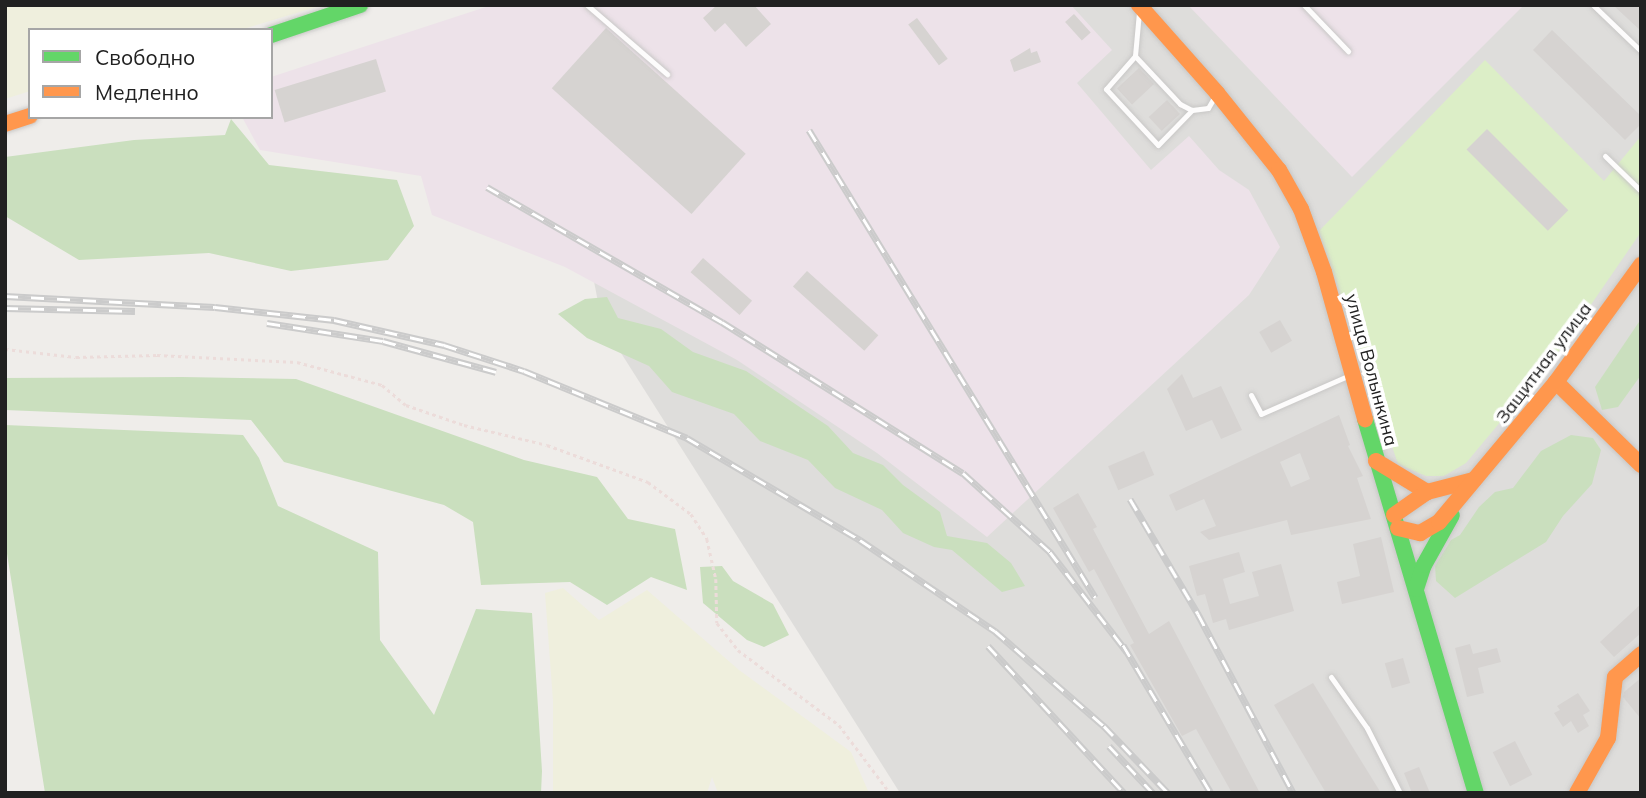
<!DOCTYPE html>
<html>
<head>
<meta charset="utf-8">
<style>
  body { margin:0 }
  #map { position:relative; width:1646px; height:798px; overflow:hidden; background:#efedea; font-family:Mulish,sans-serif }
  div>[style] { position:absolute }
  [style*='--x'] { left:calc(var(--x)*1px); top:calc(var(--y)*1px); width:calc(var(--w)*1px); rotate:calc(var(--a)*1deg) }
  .residential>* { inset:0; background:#dedddb }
  .industrial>* { inset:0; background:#ede2e9 }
  .farmland>* { inset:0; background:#efefdd }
  .grass>* { inset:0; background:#dceec7 }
  .forest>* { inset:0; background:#cadfbe }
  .building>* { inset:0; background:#d6d3d1; transform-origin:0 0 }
  .path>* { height:2.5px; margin-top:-1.25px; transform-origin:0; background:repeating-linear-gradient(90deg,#ecdcda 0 3.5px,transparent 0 7px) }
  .roads { filter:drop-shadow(0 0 2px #c8c7c6) drop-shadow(0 0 2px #c8c7c6) }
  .lane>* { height:5px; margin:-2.5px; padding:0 2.5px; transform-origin:2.5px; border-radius:2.5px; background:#fdfcfc }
  .fast>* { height:16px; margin:-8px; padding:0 8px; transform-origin:8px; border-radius:8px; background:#63d668 }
  .slow>* { height:16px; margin:-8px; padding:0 8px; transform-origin:8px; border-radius:8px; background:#ff974d }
  .rail>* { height:7px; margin-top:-3.5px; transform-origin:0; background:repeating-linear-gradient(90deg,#fff 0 13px,#cbcbcb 0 26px); box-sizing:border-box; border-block:2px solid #cbcbcb }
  span { translate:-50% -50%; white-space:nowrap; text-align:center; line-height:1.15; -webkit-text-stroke:7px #fff; paint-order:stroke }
  .street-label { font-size:18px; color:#212121 }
  .frame { position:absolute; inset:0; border:7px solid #212121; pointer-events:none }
  .legend { position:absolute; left:28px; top:28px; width:245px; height:91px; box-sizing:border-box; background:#fff; border:2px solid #a6a6a6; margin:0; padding:9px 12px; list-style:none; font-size:21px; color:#212121 }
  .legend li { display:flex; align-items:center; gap:14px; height:35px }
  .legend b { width:35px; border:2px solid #a6a6a6 }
</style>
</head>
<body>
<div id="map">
  <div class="residential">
    <i style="clip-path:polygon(541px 5px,1641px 5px,1641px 793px,900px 793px,602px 323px)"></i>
  </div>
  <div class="industrial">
    <i style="clip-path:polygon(492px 5px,1071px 5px,1112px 50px,1077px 83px,1151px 170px,1189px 136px,1219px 170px,1249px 190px,1280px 247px,1249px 295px,987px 537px,877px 453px,737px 360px,565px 267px,432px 215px,421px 176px,260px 150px,242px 117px,271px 117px,271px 77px)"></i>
    <i style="clip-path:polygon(1188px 5px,1524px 5px,1352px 177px)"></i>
  </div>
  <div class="farmland">
    <i style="clip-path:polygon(5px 5px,323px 5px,240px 30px,30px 30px,30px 91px,5px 99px)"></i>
    <i style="clip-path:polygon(563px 588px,599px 620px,647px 590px,739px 670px,851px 752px,869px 793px,718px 793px,712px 777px,707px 793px,553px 793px,553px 701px,545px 593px)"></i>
  </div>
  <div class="grass">
    <i style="clip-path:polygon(1485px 60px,1604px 181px,1641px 136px,1641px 232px,1557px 354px,1466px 463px,1444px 476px,1426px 476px,1398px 464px,1319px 231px)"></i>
  </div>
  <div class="forest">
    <i style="clip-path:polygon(231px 119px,269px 165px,397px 180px,414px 226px,388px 260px,291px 271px,209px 253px,79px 260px,5px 216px,5px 157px,134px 140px,225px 135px)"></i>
    <i style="clip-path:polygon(607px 297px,618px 318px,661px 329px,693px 352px,746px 371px,828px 426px,853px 453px,883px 465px,903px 485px,940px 512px,947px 536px,987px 543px,1011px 563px,1025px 586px,1002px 592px,952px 550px,934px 547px,903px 533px,882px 510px,835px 488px,808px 460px,760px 441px,734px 414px,672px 392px,649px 366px,587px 338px,558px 314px,585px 299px)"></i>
    <i style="clip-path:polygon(1641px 319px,1641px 375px,1618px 407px,1602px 410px,1595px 387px)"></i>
    <i style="clip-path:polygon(182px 377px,296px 379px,524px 460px,597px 477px,628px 519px,675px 529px,687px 590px,651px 577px,607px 605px,570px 582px,481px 585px,473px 522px,444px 505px,284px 462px,251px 420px,5px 410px,5px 378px)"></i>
    <i style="clip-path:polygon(5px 425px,243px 435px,259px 458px,278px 506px,378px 552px,380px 640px,434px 715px,476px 609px,532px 613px,542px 771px,541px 793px,45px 793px,5px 541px)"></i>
    <i style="clip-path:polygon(1571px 435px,1593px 438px,1601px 450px,1592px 484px,1563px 516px,1546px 542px,1455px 598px,1436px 581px,1435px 566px,1451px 540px,1460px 535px,1479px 507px,1495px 492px,1513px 488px,1541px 451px)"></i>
    <i style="clip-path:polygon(722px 566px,733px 581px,773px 604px,789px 635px,764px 647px,747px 640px,703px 603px,700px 567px)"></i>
  </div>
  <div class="building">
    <i style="clip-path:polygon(717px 5px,754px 5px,771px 24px,746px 47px,725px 23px,715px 32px,703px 18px)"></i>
    <i style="clip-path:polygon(1613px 5px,1641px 5px,1641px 31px)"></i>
    <i style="left:1074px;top:14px;width:25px;height:12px;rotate:48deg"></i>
    <i style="left:917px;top:18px;width:51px;height:11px;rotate:53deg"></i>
    <i style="left:606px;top:28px;width:188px;height:81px;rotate:42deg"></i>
    <i style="clip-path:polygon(1552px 30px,1641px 116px,1641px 124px,1625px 140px,1533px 50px)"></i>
    <i style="clip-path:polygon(1030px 48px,1031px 53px,1037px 51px,1041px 62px,1014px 72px,1010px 60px)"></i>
    <i style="left:376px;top:59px;width:34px;height:106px;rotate:73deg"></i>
    <i style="left:1139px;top:68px;width:22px;height:30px;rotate:47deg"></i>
    <i style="left:1167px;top:100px;width:19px;height:25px;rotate:47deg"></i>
    <i style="left:1487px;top:129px;width:115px;height:29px;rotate:45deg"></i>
    <i style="left:703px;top:258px;width:65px;height:19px;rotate:41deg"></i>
    <i style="left:807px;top:271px;width:96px;height:21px;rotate:42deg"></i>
    <i style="left:1280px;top:320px;width:24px;height:24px;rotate:60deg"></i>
    <i style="clip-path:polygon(1182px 374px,1193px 398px,1221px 386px,1242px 430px,1221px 439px,1212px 420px,1186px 431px,1167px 389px)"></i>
    <i style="clip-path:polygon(evenodd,1339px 415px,1350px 445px,1348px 446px,1363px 476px,1357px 478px,1371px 519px,1291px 535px,1287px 520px,1209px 540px,1200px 532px,1216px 526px,1204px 499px,1176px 511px,1169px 495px,1339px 415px,1300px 453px,1310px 479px,1291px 487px,1280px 462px,1300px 453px)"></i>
    <i style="left:1144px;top:451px;width:26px;height:39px;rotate:67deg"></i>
    <i style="clip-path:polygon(1078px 493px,1097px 527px,1093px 529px,1149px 634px,1169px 621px,1260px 793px,1232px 793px,1196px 729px,1182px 736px,1130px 645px,1134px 643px,1094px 569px,1089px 572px,1053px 508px)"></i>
    <i style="clip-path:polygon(1381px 537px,1394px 592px,1342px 604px,1337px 582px,1360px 576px,1353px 544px)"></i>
    <i style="clip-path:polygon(1239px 552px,1245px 572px,1223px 579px,1230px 604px,1259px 596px,1252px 572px,1281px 564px,1294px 611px,1229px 630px,1226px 619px,1213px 623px,1205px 594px,1197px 596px,1189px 566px)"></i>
    <i style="clip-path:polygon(1641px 604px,1641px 633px,1614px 657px,1600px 642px)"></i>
    <i style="clip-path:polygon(1470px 644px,1473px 654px,1497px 648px,1501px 662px,1478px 668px,1484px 693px,1467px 697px,1455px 648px)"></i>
    <i style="left:1403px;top:658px;width:26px;height:19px;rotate:74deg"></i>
    <i style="clip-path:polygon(1641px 678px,1641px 719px,1623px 697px,1624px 692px)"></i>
    <i style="clip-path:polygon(1313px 683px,1381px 793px,1326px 793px,1274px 705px)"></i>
    <i style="clip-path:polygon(1578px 693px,1590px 711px,1583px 715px,1589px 726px,1578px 733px,1571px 721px,1563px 727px,1554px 713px,1560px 710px,1557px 706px)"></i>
    <i style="left:1515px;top:741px;width:38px;height:25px;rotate:63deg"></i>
    <i style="clip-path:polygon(1419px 767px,1430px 793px,1412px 793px,1404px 773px)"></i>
  </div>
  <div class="path">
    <i style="--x:5;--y:349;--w:71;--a:6.4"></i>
    <i style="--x:76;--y:357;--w:81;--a:-1.4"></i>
    <i style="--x:157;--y:355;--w:140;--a:2.9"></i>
    <i style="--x:297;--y:362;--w:88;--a:15.1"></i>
    <i style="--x:382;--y:385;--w:31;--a:40"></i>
    <i style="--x:406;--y:405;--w:61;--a:19"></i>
    <i style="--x:464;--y:425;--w:85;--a:13.5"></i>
    <i style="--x:547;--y:445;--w:108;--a:20.1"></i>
    <i style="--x:648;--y:482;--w:54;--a:36.7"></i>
    <i style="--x:691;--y:514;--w:30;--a:57"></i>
    <i style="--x:707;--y:539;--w:41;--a:77.3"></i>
    <i style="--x:716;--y:579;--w:44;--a:88.7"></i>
    <i style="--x:717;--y:623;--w:34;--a:52"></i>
    <i style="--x:738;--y:650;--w:126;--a:36.6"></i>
    <i style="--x:839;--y:725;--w:85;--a:53.1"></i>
  </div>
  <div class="roads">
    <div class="lane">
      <i style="--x:587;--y:5;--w:106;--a:40.8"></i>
      <i style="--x:1304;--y:5;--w:64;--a:46.3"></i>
      <i style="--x:1593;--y:5;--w:66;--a:43.8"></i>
      <i style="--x:1139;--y:12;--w:44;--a:95.2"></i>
      <i style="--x:1135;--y:56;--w:66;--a:46.8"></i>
      <i style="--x:1180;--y:104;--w:13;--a:27"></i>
      <i style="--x:1192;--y:110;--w:16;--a:-7"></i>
      <i style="--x:1208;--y:108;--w:16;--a:-60"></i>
      <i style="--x:1135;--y:56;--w:44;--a:131.3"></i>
      <i style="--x:1106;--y:89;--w:76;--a:47.1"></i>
      <i style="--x:1158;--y:145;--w:49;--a:-45.8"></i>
      <i style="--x:1605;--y:156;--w:50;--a:44.2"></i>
      <i style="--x:1251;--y:395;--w:21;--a:62"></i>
      <i style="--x:1261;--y:414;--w:97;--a:-23.7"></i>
      <i style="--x:1331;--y:677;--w:62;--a:54.8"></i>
      <i style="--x:1367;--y:728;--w:73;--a:63.1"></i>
    </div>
    <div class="fast">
      <i style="--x:271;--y:35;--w:94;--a:-18.6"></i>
      <i style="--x:1365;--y:419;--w:390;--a:73.5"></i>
      <i style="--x:1416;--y:589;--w:25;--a:-72"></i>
      <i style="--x:1424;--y:565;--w:57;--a:-60.8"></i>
    </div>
    <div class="slow">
      <i style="--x:1139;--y:5;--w:118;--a:48.4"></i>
      <i style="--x:1217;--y:93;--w:99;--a:51.2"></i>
      <i style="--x:1279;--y:170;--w:45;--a:60.6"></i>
      <i style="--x:1301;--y:209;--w:67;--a:69.9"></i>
      <i style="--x:1324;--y:272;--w:153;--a:74.4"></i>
      <i style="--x:5;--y:124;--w:26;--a:-18"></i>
      <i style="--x:1556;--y:382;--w:119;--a:44.3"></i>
      <i style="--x:1376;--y:461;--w:60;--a:31.3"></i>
      <i style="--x:1427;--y:492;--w:48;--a:-14.6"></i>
      <i style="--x:1394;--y:515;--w:40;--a:-34.9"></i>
      <i style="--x:1398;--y:528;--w:23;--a:13"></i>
      <i style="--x:1420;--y:533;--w:22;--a:-30"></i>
      <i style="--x:1439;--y:522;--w:182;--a:-50.1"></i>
      <i style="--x:1556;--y:382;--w:145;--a:-54"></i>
      <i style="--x:1577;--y:793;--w:63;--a:-60.6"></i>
      <i style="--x:1608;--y:738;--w:61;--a:-83.5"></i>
      <i style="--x:1615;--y:677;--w:35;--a:-41"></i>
    </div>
  </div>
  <div class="rail">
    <i style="--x:809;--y:130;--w:548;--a:58.52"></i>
    <i style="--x:487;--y:187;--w:271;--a:29.9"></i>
    <i style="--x:722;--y:322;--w:284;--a:32.1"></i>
    <i style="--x:963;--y:473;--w:118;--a:42.2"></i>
    <i style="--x:1050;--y:552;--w:126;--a:52.4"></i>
    <i style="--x:5;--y:296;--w:210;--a:3"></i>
    <i style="--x:215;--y:307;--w:120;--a:6.2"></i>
    <i style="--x:334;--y:320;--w:113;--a:12.8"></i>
    <i style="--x:444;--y:345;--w:84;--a:18"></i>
    <i style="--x:524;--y:371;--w:176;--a:22.3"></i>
    <i style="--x:687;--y:438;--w:201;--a:30.5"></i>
    <i style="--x:860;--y:540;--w:163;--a:34"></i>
    <i style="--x:995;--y:631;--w:145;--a:41.1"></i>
    <i style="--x:1104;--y:726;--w:93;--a:46.3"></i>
    <i style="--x:5;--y:308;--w:130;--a:1.3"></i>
    <i style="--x:267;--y:323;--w:117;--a:8.8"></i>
    <i style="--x:383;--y:341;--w:117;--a:15.3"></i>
    <i style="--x:1130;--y:499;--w:134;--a:59.4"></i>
    <i style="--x:1198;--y:614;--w:203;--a:62"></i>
    <i style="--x:1123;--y:645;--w:172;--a:59.3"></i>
    <i style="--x:988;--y:646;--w:200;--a:47.2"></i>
    <i style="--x:1109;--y:746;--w:64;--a:46.9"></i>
  </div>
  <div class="street-label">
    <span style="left:1544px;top:363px;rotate:-53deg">Защитная улица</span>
    <span style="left:1371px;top:370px;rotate:75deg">улица Волынкина</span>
  </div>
  <div class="frame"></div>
  <ul class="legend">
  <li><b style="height:9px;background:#63d668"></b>Свободно</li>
  <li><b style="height:9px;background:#ff974d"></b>Медленно</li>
  </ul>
</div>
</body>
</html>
